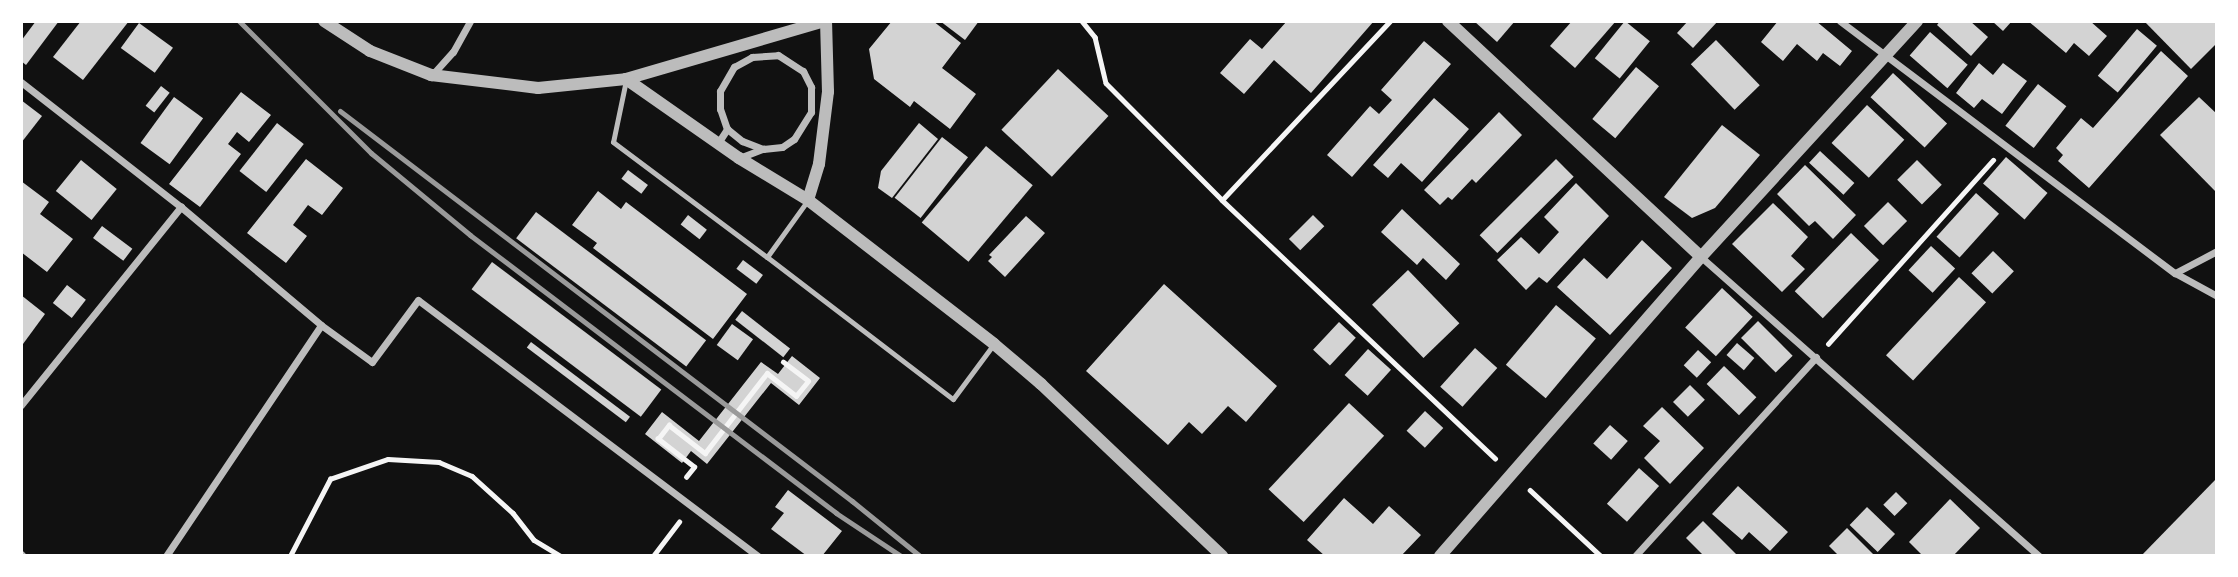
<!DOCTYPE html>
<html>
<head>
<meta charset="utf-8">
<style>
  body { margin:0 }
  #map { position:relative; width:2238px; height:577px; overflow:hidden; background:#111; font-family:Roboto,sans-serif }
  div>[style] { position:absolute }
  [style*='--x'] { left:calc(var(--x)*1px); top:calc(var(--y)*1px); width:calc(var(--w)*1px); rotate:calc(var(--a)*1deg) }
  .building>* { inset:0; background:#d3d3d3; transform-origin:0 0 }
  .path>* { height:4.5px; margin:-2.25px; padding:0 2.25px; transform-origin:2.25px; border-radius:2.25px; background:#f5f5f5 }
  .service>* { height:5px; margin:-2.5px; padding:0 2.5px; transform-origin:2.5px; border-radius:2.5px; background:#bcbcbc }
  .minor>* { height:7px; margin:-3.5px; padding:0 3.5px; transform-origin:3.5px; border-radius:3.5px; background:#bcbcbc }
  .tertiary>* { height:12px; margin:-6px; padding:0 6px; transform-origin:6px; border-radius:6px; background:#bcbcbc }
  .rail>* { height:5px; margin:-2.5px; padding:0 2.5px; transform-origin:2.5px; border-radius:2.5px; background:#9a9a9a }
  span { translate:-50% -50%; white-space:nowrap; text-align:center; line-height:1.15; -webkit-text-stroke:7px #fff; paint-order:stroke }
  .frame { position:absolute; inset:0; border:23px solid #fff; pointer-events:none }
</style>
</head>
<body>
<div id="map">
  <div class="building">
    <i style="clip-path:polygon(36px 21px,59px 21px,26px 65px,21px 61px,21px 41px)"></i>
    <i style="clip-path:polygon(81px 21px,129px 21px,83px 80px,53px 57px)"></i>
    <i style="clip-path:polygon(892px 21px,933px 21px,961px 43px,942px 68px,976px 94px,950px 129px,914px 101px,910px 107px,874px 79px,869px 49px)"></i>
    <i style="clip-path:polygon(940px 21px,979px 21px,965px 40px)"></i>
    <i style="clip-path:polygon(1287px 21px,1374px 21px,1311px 93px,1274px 60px,1244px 94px,1220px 73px,1250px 39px,1262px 49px)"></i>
    <i style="clip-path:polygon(1474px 21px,1515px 21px,1497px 42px)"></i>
    <i style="clip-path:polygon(1572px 21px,1616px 21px,1575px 68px,1550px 46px)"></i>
    <i style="left:1625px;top:21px;width:32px;height:48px;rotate:39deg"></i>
    <i style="clip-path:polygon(1688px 21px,1718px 21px,1693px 48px,1677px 33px)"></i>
    <i style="clip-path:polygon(1778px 21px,1816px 21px,1852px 51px,1840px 66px,1823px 53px,1817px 61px,1797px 44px,1783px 61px,1761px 42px)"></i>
    <i style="clip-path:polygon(1940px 21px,1970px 21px,1988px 37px,1971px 56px,1937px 25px)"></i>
    <i style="clip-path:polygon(1992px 21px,2012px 21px,2003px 31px)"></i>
    <i style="clip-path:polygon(2028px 21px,2090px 21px,2107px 36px,2089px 56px,2074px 43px,2066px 53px)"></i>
    <i style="clip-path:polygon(2144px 21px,2215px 21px,2217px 43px,2191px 69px)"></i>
    <i style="left:139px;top:23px;width:42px;height:31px;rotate:36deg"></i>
    <i style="left:2137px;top:29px;width:26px;height:61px;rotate:40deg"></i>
    <i style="left:1930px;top:32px;width:50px;height:31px;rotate:41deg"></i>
    <i style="left:1716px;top:40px;width:63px;height:35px;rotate:46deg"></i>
    <i style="clip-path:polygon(1424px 41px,1451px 64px,1352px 177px,1327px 155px,1370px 106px,1379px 114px,1392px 100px,1381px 90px)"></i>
    <i style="clip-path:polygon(2161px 51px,2188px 76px,2089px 188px,2058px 161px,2063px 155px,2056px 148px,2081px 118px,2093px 128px)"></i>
    <i style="clip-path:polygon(1979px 63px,1993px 75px,2003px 63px,2027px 81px,2002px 114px,1982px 99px,1974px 108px,1956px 93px)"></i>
    <i style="left:1636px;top:67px;width:30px;height:68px;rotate:40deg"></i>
    <i style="left:1058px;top:69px;width:69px;height:83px;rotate:43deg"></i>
    <i style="left:1893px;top:73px;width:74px;height:33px;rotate:43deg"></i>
    <i style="left:2038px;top:84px;width:36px;height:53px;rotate:38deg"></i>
    <i style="left:161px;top:86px;width:11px;height:25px;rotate:38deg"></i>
    <i style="clip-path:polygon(241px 92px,271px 115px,249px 142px,237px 132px,228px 144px,241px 154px,200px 207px,169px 184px)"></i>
    <i style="left:174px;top:97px;width:36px;height:57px;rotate:36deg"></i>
    <i style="clip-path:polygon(2199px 97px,2217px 114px,2217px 193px,2160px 135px)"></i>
    <i style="clip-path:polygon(1434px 98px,1469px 129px,1422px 182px,1401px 163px,1388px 178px,1373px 165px)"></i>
    <i style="clip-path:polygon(21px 100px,42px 116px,21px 143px)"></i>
    <i style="left:1867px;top:105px;width:51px;height:52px;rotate:43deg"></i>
    <i style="clip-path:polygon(1499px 112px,1522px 135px,1476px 183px,1472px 179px,1452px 200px,1448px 197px,1440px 205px,1424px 190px)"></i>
    <i style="left:277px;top:123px;width:34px;height:61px;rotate:38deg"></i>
    <i style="clip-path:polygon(919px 123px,938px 139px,892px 198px,878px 188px,881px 171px)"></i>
    <i style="clip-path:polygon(1722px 125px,1760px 155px,1715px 208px,1692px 218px,1664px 197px)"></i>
    <i style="left:942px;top:137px;width:33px;height:77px;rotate:38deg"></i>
    <i style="left:986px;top:146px;width:61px;height:100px;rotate:40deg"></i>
    <i style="left:1820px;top:151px;width:47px;height:16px;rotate:43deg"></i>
    <i style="left:2006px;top:157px;width:55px;height:35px;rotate:41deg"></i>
    <i style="clip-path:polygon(306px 159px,343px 188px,322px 215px,308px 205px,293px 225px,307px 236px,286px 263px,247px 233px)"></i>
    <i style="left:1556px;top:159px;width:25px;height:108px;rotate:45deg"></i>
    <i style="left:81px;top:160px;width:46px;height:40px;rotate:39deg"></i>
    <i style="left:1917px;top:160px;width:35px;height:28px;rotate:45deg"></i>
    <i style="clip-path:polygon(1805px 165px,1856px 215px,1833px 239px,1815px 221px,1809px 226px,1777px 194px)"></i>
    <i style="left:628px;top:170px;width:25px;height:11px;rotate:37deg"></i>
    <i style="clip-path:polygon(21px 181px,49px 202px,40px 214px,73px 239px,47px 272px,21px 252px)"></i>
    <i style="clip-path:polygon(1576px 183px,1609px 216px,1547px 283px,1539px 277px,1526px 290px,1497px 260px,1521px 237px,1539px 254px,1559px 232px,1544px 217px)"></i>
    <i style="clip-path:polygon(598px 191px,621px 209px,626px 202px,747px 294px,713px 339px,593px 248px,597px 243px,572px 225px)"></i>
    <i style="left:1976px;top:193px;width:31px;height:59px;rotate:42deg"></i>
    <i style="left:1888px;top:202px;width:27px;height:34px;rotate:45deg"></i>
    <i style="clip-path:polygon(1773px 203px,1808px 237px,1791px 256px,1805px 269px,1782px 292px,1732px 244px)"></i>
    <i style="clip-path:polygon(1402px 209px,1460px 264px,1446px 280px,1423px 258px,1417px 265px,1381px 232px)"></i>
    <i style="left:536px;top:212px;width:213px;height:33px;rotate:37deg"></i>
    <i style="left:688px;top:215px;width:24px;height:12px;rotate:38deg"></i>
    <i style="left:1313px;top:215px;width:16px;height:34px;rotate:45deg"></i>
    <i style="clip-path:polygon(1026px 216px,1045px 233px,1005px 277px,988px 261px,992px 257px,989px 255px)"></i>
    <i style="left:102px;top:226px;width:38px;height:15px;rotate:37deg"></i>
    <i style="left:1851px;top:233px;width:39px;height:81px;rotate:44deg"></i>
    <i style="clip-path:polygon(1642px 240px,1672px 268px,1610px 335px,1557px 287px,1584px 258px,1607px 279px)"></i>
    <i style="left:1931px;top:246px;width:33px;height:33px;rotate:43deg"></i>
    <i style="left:1993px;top:251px;width:29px;height:31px;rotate:44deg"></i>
    <i style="left:743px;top:260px;width:25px;height:11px;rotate:37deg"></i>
    <i style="left:492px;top:262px;width:212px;height:34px;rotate:37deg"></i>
    <i style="left:1408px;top:270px;width:74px;height:50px;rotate:46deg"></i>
    <i style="left:1959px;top:277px;width:37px;height:107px;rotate:43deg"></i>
    <i style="clip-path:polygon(1164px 284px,1277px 386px,1246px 422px,1228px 406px,1202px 434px,1189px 422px,1168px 445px,1086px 371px)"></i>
    <i style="left:67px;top:285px;width:24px;height:23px;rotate:38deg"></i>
    <i style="left:1722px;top:288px;width:42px;height:54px;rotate:43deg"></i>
    <i style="clip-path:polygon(21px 295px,45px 314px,23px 344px,21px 343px)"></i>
    <i style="left:1556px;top:305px;width:52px;height:78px;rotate:40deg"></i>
    <i style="left:742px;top:311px;width:61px;height:11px;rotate:38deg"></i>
    <i style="left:1758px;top:321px;width:49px;height:24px;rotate:45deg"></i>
    <i style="left:1339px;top:322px;width:23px;height:38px;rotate:43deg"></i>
    <i style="left:732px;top:324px;width:26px;height:26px;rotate:36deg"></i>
    <i style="left:531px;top:342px;width:124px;height:7px;rotate:37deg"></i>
    <i style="left:1737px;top:343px;width:23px;height:16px;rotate:41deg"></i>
    <i style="left:1475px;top:348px;width:30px;height:52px;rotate:42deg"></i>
    <i style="left:1368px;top:349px;width:31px;height:35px;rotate:42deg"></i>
    <i style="left:1698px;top:350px;width:18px;height:21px;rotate:43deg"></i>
    <i style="clip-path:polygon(792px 356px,820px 378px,799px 405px,771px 383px,707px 464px,691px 451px,682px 463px,645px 434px,662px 412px,699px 441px,761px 362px,778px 374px)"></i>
    <i style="left:1724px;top:366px;width:45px;height:25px;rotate:44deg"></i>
    <i style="left:1690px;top:385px;width:21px;height:24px;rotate:45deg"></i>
    <i style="left:1349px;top:403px;width:48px;height:118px;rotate:43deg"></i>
    <i style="clip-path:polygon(1662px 407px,1704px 448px,1670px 484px,1644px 458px,1660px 441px,1643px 426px)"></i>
    <i style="left:1425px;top:411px;width:25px;height:27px;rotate:43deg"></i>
    <i style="left:1610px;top:425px;width:24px;height:25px;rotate:42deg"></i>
    <i style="left:1639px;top:468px;width:27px;height:48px;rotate:42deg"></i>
    <i style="clip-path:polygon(2217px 478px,2217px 556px,2141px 556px)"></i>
    <i style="clip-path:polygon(1738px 486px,1788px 532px,1770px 551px,1749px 532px,1742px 540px,1712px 514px)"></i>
    <i style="clip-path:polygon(788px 490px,842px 531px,822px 556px,807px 556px,771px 529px,784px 513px,775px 507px)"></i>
    <i style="left:1896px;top:492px;width:16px;height:18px;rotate:45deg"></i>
    <i style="clip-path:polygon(1344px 498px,1373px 524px,1389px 506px,1421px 535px,1401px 556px,1325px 556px,1307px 540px)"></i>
    <i style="clip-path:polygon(1950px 499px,1980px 528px,1953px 556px,1923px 556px,1909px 542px)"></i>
    <i style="left:1867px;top:507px;width:39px;height:25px;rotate:44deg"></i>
    <i style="clip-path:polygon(1703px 521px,1738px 556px,1704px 556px,1686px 538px)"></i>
    <i style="clip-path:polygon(1847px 528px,1875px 556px,1839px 556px,1829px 546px)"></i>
  </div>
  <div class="path">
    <i style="--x:1082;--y:21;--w:21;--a:51"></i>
    <i style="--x:1095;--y:37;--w:47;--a:76.6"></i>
    <i style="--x:1106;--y:83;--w:165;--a:45.2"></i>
    <i style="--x:1222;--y:200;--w:376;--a:43.4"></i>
    <i style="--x:1222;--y:200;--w:245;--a:-46.8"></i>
    <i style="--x:1828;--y:344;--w:247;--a:-48.1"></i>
    <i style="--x:686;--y:477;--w:13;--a:-51"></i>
    <i style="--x:694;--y:467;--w:46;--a:-142.1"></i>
    <i style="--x:658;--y:439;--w:18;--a:-52"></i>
    <i style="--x:669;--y:425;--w:46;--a:37.9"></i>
    <i style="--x:705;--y:453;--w:101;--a:-52.2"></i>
    <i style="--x:767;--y:373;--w:37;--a:38"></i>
    <i style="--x:796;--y:396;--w:19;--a:-51"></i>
    <i style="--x:808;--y:381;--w:31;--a:-143"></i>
    <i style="--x:1530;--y:490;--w:97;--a:42.9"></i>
    <i style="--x:290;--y:556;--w:87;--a:-62.5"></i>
    <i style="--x:330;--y:479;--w:61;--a:-19"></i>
    <i style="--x:388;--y:459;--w:51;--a:3.4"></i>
    <i style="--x:439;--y:462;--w:36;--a:23"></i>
    <i style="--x:472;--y:476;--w:55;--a:42.1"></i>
    <i style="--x:513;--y:513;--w:34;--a:52"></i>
    <i style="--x:534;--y:540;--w:31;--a:31"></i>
    <i style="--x:653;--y:556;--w:43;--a:-52.6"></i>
  </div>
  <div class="service">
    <i style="--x:626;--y:80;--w:63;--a:101.8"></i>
    <i style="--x:613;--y:142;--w:192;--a:36.8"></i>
    <i style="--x:767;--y:257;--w:70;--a:-54.3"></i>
    <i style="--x:767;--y:257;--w:234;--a:37.4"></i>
    <i style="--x:953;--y:399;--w:67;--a:-53.5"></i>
  </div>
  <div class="minor">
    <i style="--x:1840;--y:21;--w:419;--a:37"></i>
    <i style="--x:2175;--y:273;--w:48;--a:28.7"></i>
    <i style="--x:432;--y:75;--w:31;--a:-48"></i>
    <i style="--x:453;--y:52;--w:35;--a:-61"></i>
    <i style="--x:21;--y:82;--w:203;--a:38"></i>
    <i style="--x:181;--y:207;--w:183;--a:40.1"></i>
    <i style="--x:321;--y:325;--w:63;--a:36"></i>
    <i style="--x:372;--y:362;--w:77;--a:-53.4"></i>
    <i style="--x:418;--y:300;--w:426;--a:37"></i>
    <i style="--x:718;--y:143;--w:17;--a:-57"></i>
    <i style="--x:727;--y:129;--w:21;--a:-109"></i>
    <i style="--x:720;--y:109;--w:18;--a:-90"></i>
    <i style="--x:720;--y:91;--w:28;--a:-60"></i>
    <i style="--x:734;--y:67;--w:21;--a:-29"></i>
    <i style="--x:752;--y:57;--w:26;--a:-4"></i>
    <i style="--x:778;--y:55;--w:30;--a:33"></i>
    <i style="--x:803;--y:71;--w:18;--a:63"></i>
    <i style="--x:811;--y:87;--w:25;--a:90"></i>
    <i style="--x:811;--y:112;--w:32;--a:122"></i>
    <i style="--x:794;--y:139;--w:14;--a:146"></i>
    <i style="--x:782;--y:147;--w:19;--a:174"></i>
    <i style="--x:763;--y:149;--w:22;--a:-159"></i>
    <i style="--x:742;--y:141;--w:19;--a:-141"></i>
    <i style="--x:739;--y:158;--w:26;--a:-21"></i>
    <i style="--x:1701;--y:257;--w:451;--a:41.5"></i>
    <i style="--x:2175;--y:273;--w:47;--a:-27.6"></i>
    <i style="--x:21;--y:405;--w:255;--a:-51.1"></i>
    <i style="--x:21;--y:554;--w:3;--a:45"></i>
    <i style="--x:166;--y:556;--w:278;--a:-56.1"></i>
    <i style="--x:1635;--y:556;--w:269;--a:-47.7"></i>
  </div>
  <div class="tertiary">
    <i style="--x:324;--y:21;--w:55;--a:33.1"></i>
    <i style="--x:370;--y:51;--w:66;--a:21.5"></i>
    <i style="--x:431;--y:75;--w:108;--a:6.9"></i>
    <i style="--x:538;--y:88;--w:88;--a:-5.8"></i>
    <i style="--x:626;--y:79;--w:206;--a:-16.3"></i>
    <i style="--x:1448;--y:21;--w:346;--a:43"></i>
    <i style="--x:626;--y:79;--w:138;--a:35"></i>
    <i style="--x:739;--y:158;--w:81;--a:31.3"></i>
    <i style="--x:808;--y:200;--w:235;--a:37.7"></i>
    <i style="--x:994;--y:344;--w:62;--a:40.4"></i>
    <i style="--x:1041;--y:384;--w:250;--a:43.5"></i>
    <i style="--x:808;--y:200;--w:38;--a:-73"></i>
    <i style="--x:819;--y:164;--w:73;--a:-82.9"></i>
    <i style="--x:828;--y:92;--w:71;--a:-91.6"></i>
    <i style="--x:1440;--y:556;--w:397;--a:-48.9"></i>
    <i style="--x:1701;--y:257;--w:320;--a:-47.5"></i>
  </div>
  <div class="rail">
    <i style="--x:239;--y:21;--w:187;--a:45"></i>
    <i style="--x:371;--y:153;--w:129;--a:39.6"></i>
    <i style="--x:470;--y:235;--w:460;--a:37.2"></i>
    <i style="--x:836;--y:513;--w:78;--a:33.5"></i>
    <i style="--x:340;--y:111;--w:644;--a:37.3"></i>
    <i style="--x:852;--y:501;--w:87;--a:39"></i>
  </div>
  <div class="frame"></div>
</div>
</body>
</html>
